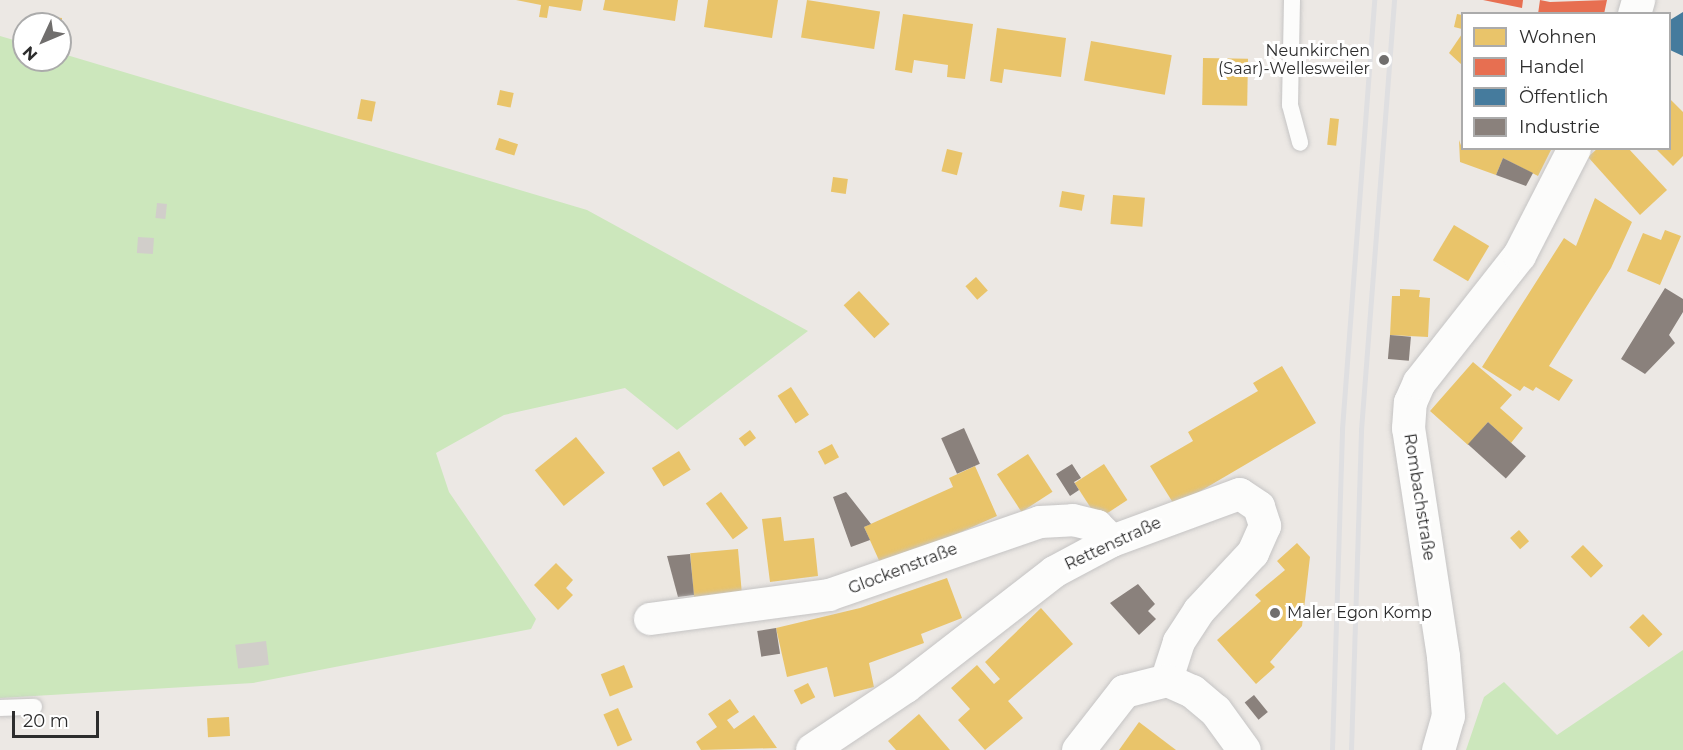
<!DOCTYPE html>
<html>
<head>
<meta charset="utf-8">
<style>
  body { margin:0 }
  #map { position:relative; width:1683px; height:750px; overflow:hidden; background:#ece8e4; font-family:Montserrat,sans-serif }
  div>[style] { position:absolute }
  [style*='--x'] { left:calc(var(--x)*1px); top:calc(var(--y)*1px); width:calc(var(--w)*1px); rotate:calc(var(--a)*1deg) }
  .green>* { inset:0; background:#cce7bc }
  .homes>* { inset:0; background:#e9c46a; transform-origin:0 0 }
  .shops>* { inset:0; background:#e76f51 }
  .public>* { inset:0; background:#457b9d }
  .industry>* { inset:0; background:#8a817c; transform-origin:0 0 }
  .building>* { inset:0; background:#d1ceca; transform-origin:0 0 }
  .roads { filter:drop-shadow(0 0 2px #c5c4c4) drop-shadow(0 0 2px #c5c4c4) }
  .service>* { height:16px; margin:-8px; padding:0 8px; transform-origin:8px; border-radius:8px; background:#fcfcfb }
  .minor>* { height:32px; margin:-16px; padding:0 16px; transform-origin:16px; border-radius:16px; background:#fcfcfb }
  .tertiary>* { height:33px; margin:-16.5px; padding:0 16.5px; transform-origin:16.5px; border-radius:16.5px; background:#fcfcfb }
  .rail>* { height:4.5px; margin:-2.25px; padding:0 2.25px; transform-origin:2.25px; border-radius:2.25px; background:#dfdfe1 }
  .dots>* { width:16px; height:16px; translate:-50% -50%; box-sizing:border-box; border:3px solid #fff; border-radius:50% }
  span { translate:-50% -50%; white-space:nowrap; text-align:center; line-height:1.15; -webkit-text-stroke:6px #fff; paint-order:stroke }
  .poi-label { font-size:16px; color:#2d2d2d }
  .right { translate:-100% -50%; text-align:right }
  .left { translate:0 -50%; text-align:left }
  .street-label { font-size:16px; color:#2d2d2d }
  .legend { position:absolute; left:1461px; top:12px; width:210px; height:138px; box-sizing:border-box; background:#fff; border:2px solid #ababab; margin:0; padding:8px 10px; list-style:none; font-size:18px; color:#2d2d2d }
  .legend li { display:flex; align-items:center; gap:12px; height:30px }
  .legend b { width:30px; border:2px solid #ababab }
  .north { position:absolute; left:12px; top:12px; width:60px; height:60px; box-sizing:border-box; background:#fff; border:2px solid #ababab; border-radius:50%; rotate:226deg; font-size:16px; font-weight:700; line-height:24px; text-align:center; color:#2d2d2d }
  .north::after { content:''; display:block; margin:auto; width:21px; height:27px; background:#706e6d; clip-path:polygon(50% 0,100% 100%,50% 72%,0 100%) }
  .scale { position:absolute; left:12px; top:711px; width:87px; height:27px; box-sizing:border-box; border:3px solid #2d2d2d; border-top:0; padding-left:8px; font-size:18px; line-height:21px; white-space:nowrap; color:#2d2d2d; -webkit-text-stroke:4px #fff; paint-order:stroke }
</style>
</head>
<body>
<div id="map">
  <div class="green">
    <i style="clip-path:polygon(0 36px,24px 43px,24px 60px,60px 60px,60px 53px,587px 210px,808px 331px,677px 430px,625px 388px,504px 415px,436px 453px,449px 492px,536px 619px,531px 629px,253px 683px,0 698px)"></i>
    <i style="clip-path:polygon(1683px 650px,1683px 750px,1466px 750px,1484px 697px,1504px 682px,1557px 735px)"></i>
  </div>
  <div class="homes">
    <i style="clip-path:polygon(516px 0,583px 0,581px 11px,549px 6px,547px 18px,539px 17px,541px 5px)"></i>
    <i style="clip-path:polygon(605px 0,678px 0,675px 21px,603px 10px)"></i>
    <i style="clip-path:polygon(708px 0,778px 0,772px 38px,704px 27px)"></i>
    <i style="left:807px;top:0;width:74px;height:38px;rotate:9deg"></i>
    <i style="clip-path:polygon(903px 14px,973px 24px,965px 79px,947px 77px,948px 65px,914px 60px,912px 73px,895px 70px)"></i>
    <i style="clip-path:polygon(1457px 14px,1462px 15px,1462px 29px,1454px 27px)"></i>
    <i style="clip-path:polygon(45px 16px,62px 18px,62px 24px,44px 24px)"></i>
    <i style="clip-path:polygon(997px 28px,1066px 38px,1061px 77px,1004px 69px,1002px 83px,990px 81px)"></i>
    <i style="clip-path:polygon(1462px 34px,1462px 65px,1449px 53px)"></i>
    <i style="left:1091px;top:41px;width:82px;height:40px;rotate:10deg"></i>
    <i style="left:1203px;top:58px;width:45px;height:47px;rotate:1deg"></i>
    <i style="left:500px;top:90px;width:14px;height:15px;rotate:12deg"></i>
    <i style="left:361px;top:99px;width:15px;height:20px;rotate:11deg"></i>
    <i style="clip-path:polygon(1670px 99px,1683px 112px,1683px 156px,1673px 166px,1655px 148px,1670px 148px)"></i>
    <i style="left:1330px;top:118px;width:9px;height:27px;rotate:6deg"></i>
    <i style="left:499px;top:138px;width:20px;height:12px;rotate:18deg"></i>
    <i style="clip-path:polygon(1459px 140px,1462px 148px,1552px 148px,1538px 176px,1503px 158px,1496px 175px,1460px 162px)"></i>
    <i style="clip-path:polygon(1598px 148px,1628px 148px,1667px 190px,1640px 215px,1588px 157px)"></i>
    <i style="left:947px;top:149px;width:16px;height:23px;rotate:14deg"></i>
    <i style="left:833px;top:177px;width:15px;height:15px;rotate:8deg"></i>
    <i style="left:1062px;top:191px;width:23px;height:16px;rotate:10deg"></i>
    <i style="left:1113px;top:195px;width:32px;height:29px;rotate:5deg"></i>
    <i style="clip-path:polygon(1595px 198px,1632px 222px,1611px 268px,1549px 366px,1573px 380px,1559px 401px,1536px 387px,1533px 391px,1524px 386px,1520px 391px,1482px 367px,1564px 238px,1576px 246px)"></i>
    <i style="left:1454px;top:225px;width:41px;height:41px;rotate:31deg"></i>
    <i style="clip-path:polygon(1665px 230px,1681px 236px,1660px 285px,1627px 271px,1643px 233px,1661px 240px)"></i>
    <i style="left:976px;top:277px;width:18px;height:14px;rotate:49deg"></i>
    <i style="clip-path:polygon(1400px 289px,1420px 290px,1419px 297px,1430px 298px,1428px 337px,1390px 335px,1392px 296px,1400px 296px)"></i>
    <i style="left:859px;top:291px;width:45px;height:21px;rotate:47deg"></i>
    <i style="clip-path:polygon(1473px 362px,1512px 395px,1500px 408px,1523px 428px,1511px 443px,1488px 422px,1468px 445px,1430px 411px)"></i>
    <i style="clip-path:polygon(1282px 366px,1316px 423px,1175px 506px,1150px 466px,1193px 441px,1188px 432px,1258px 391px,1253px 383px)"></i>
    <i style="left:791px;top:387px;width:33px;height:16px;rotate:57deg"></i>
    <i style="left:750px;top:430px;width:10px;height:14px;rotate:53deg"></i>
    <i style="left:576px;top:437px;width:46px;height:53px;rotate:51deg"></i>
    <i style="left:832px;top:444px;width:15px;height:16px;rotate:62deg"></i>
    <i style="left:679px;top:451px;width:22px;height:32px;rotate:58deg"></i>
    <i style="left:1028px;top:454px;width:45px;height:37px;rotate:57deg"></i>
    <i style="left:1104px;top:464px;width:43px;height:35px;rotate:57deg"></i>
    <i style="clip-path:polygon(975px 466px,997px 516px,882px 567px,864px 527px,953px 487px,949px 478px)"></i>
    <i style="left:721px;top:492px;width:45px;height:19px;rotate:53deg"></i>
    <i style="clip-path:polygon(781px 517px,784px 541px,814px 538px,818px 576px,770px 582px,762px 519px)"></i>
    <i style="left:1519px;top:530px;width:15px;height:12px;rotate:48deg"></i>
    <i style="clip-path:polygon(1297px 543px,1310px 557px,1302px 626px,1270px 662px,1275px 667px,1256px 684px,1217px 640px,1261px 601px,1255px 595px,1285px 570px,1277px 561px)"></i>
    <i style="left:1583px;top:545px;width:29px;height:17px;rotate:46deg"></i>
    <i style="left:738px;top:549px;width:46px;height:48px;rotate:85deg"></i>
    <i style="clip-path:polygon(556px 563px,573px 580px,566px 588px,573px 595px,558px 610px,534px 585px)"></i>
    <i style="clip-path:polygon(947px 578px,962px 618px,921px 634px,924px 643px,869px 663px,874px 687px,834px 697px,827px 667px,787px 677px,776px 628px,860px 608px)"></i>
    <i style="clip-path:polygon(1041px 608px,1073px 644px,1008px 701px,1023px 718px,985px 750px,958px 720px,970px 709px,951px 688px,977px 665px,994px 684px,1000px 679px,985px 662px)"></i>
    <i style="left:1643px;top:614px;width:28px;height:19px;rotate:46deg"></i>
    <i style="left:624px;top:665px;width:24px;height:25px;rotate:68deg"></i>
    <i style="left:808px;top:683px;width:16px;height:16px;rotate:63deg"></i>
    <i style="clip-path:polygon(730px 699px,739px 712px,727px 720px,734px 729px,754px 715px,777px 748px,701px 750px,696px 742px,717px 727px,708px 714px)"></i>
    <i style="left:618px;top:708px;width:35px;height:16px;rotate:66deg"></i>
    <i style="clip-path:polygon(919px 714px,950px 750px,896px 750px,888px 741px)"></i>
    <i style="left:229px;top:717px;width:19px;height:22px;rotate:87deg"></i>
    <i style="clip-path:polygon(1139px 722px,1176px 750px,1119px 750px)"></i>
  </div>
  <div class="shops">
    <i style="clip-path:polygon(1483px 0,1523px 0,1522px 8px)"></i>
    <i style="clip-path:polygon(1540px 0,1550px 2px,1607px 0,1604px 14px,1538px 14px)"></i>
  </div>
  <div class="public">
    <i style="clip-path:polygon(1683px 12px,1683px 56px,1670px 50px,1670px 20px)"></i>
  </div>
  <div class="industry">
    <i style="clip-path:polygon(1503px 158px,1533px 173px,1526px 186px,1496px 175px)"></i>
    <i style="clip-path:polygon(1665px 288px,1683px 299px,1683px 312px,1669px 335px,1675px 343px,1645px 374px,1621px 359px)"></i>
    <i style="left:1390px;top:335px;width:21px;height:24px;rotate:5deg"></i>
    <i style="left:1488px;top:422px;width:51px;height:30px;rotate:42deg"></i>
    <i style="left:964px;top:428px;width:39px;height:25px;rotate:66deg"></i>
    <i style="clip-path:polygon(1072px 464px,1081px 478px,1074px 482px,1079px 490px,1070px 496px,1056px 474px)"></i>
    <i style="clip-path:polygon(846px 492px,871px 524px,864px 527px,870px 540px,851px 547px,833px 497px)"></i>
    <i style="clip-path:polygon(690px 554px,694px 595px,678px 597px,667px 556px)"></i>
    <i style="clip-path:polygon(1138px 584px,1155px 604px,1148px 611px,1156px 619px,1139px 635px,1110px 603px)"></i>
    <i style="left:776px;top:628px;width:26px;height:19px;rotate:81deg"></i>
    <i style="left:1254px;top:695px;width:22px;height:12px;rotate:51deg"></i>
  </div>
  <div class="building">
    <i style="left:157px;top:203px;width:10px;height:15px;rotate:6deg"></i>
    <i style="left:138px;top:237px;width:16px;height:16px;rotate:4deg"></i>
    <i style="left:266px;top:641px;width:24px;height:31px;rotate:83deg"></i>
  </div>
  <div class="roads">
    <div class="service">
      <i style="--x:1292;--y:0;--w:105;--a:91.1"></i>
      <i style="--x:1290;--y:105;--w:39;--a:75"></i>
      <i style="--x:0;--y:708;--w:34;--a:-2"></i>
    </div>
    <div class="minor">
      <i style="--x:650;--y:619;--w:181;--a:-7.6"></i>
      <i style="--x:829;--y:595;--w:223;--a:-19.1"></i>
      <i style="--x:1040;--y:522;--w:33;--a:-3"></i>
      <i style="--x:1073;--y:520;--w:25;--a:14"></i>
      <i style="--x:1097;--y:526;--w:21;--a:45"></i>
      <i style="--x:812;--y:750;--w:113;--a:-33.8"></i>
      <i style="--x:906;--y:687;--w:187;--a:-37.8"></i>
      <i style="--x:1054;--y:572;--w:66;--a:-28.1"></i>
      <i style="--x:1112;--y:541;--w:136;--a:-20.2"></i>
      <i style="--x:1240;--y:494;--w:23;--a:34"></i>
      <i style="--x:1259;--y:507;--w:20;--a:72"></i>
      <i style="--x:1265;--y:526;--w:30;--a:114"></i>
      <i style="--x:1253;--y:553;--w:79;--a:133"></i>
      <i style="--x:1199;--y:611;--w:37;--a:123"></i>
      <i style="--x:1179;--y:642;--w:40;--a:108"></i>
    </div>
    <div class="tertiary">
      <i style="--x:1634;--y:14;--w:15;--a:-74"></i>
      <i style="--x:1078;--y:750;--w:75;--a:-52.1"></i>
      <i style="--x:1124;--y:691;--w:44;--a:-14.3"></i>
      <i style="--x:1167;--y:680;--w:27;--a:24"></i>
      <i style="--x:1192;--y:691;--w:30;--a:40"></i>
      <i style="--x:1215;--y:710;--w:49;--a:54.1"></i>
      <i style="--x:1438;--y:750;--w:35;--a:-74"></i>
      <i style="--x:1448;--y:716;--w:60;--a:-94.8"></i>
      <i style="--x:1443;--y:656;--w:231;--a:-98.7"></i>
      <i style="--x:1408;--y:428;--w:26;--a:-86"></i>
      <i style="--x:1410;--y:402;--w:22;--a:-66"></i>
      <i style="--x:1419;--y:382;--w:162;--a:-51.8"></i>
      <i style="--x:1519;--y:255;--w:120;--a:-62.8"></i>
    </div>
  </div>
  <div class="rail">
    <i style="--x:1332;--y:750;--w:321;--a:-88.2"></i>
    <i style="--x:1342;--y:429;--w:430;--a:-85.7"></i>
    <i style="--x:1351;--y:750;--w:320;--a:-88.2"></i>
    <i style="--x:1361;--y:430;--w:431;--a:-85.6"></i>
  </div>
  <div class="dots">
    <i style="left:1384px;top:60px;background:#706e6d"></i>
    <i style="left:1275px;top:613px;background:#706e6d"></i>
  </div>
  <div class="poi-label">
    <span class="right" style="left:1370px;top:60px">Neunkirchen<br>(Saar)-Wellesweiler</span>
    <span class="left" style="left:1287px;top:613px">Maler Egon Komp</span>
  </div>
  <div class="street-label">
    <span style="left:1419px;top:497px;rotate:81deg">Rombachstraße</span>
    <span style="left:1113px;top:544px;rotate:-25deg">Rettenstraße</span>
    <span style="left:903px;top:569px;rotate:-21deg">Glockenstraße</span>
  </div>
  <ul class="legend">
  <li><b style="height:16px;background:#e9c46a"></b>Wohnen</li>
  <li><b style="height:16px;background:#e76f51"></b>Handel</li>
  <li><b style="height:16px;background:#457b9d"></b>Öffentlich</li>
  <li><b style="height:16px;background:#8a817c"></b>Industrie</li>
  </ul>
  <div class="north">N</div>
  <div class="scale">20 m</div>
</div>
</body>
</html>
